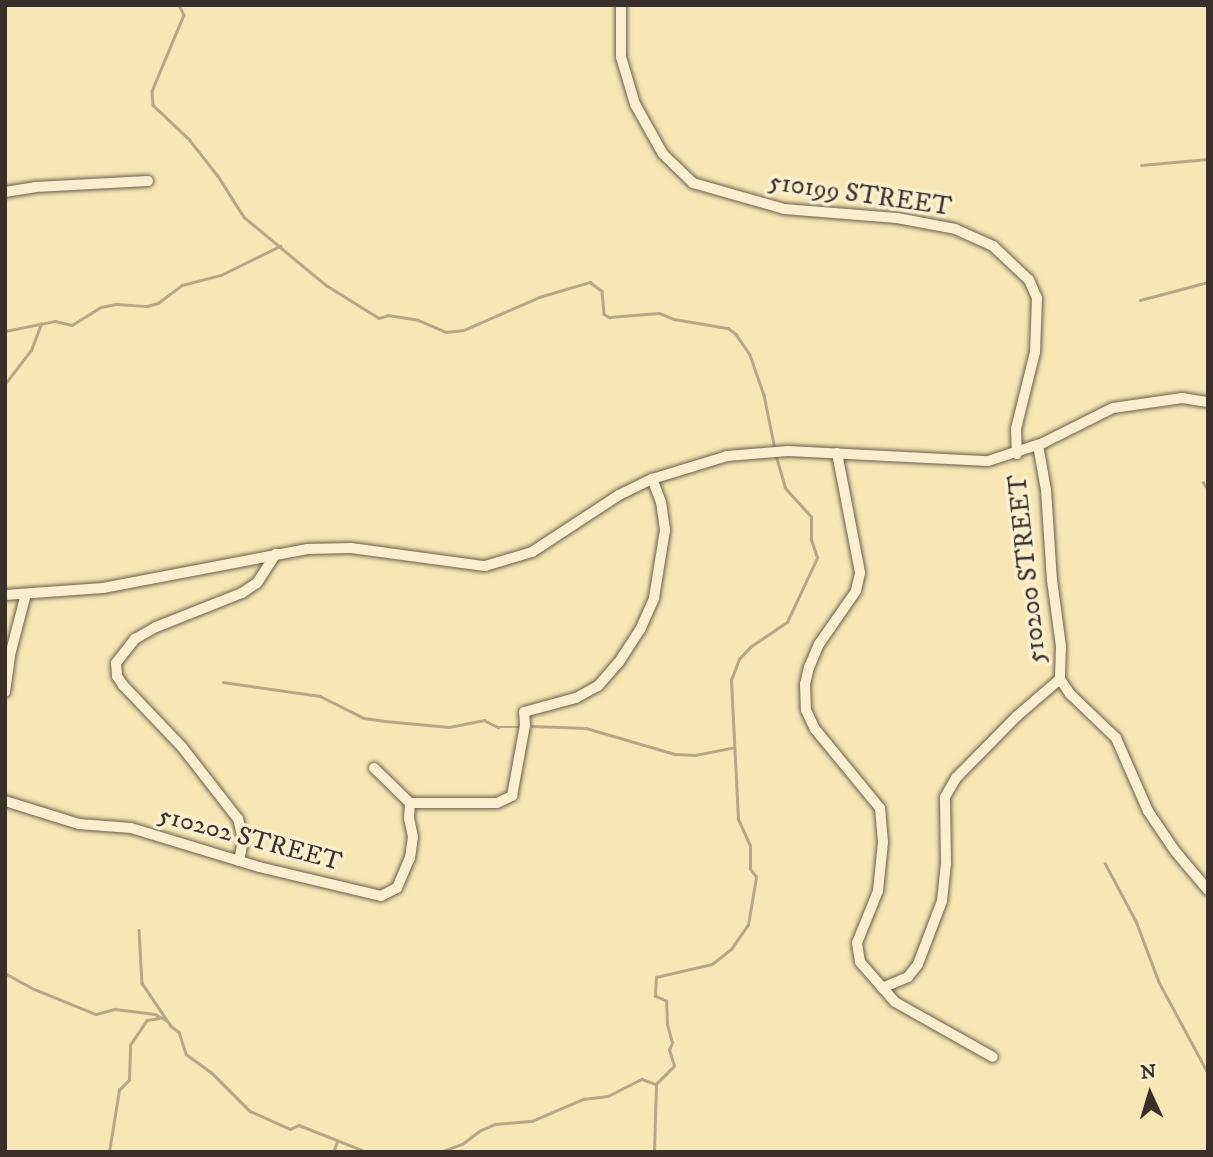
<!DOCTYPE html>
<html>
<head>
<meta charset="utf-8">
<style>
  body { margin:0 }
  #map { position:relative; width:1213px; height:1157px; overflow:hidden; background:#f6e7b5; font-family:"IM FELL DW Pica",serif }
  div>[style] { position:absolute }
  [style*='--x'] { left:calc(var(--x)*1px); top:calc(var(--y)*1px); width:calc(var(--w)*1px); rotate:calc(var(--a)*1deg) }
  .stream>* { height:2.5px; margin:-1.25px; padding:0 1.25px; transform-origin:1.25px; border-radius:1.25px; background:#b7a885 }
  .roads { filter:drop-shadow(0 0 2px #6a5d4c) drop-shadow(0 0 2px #6a5d4c) }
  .minor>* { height:10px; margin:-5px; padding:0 5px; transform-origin:5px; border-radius:5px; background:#f9efcf }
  span { translate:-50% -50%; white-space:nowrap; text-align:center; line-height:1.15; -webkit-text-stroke:7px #f9efcf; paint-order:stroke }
  .street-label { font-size:26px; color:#3c2f29 }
  .frame { position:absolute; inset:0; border:7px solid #3c2f29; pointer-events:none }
  .north { position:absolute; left:1115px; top:1059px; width:70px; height:70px; -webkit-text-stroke:5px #f9efcf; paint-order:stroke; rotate:356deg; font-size:19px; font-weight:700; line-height:28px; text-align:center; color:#3c2f29 }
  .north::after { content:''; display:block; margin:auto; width:24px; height:32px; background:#3c2f29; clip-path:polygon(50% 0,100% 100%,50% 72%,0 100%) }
</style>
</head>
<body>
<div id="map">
  <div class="stream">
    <i style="--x:179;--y:5;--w:11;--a:63"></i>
    <i style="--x:184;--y:15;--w:82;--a:112.8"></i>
    <i style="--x:152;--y:91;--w:14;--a:86"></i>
    <i style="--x:153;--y:105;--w:50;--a:43.4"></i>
    <i style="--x:189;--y:139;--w:47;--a:51.9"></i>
    <i style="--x:218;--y:176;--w:49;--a:57.6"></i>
    <i style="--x:244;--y:217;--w:107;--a:39.7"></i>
    <i style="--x:326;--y:285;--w:62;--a:31.9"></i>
    <i style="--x:379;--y:318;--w:9;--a:-18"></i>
    <i style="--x:388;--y:315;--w:30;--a:9"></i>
    <i style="--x:418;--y:320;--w:30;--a:23"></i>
    <i style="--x:446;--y:332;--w:18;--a:-6"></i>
    <i style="--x:464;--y:330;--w:82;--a:-23.7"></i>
    <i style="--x:539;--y:297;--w:53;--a:-16.4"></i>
    <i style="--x:590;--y:282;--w:15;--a:37"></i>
    <i style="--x:602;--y:291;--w:23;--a:85"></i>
    <i style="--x:604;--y:314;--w:6;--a:31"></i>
    <i style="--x:609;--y:317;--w:50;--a:-4.6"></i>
    <i style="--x:659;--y:313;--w:16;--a:22"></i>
    <i style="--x:674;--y:319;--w:55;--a:9.5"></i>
    <i style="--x:728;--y:328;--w:10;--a:37"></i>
    <i style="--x:736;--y:334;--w:25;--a:56"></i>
    <i style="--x:750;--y:355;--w:42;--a:70.7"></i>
    <i style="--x:764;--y:395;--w:55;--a:78.5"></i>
    <i style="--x:1141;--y:165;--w:67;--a:-5.1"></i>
    <i style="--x:1140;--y:300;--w:70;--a:-14.8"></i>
    <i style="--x:5;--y:331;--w:51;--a:-11.3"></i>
    <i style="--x:55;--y:321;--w:17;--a:13"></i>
    <i style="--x:72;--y:325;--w:34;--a:-32"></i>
    <i style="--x:101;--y:307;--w:16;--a:-11"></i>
    <i style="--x:117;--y:304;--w:30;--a:4"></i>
    <i style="--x:147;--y:306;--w:11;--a:-15"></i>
    <i style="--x:158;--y:303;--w:30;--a:-37"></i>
    <i style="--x:182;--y:285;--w:40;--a:-14.4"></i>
    <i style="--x:221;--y:275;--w:66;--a:-26.2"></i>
    <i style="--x:5;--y:384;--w:43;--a:-52.6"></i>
    <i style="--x:31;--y:350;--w:28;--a:-69"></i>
    <i style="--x:1203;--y:482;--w:9;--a:54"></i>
    <i style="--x:223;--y:682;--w:98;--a:8.2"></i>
    <i style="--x:320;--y:696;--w:49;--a:26.6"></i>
    <i style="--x:364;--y:718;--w:21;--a:8"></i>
    <i style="--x:385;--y:721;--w:64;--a:5.4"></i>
    <i style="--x:449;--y:727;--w:36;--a:-11"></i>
    <i style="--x:484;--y:720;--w:16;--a:27"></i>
    <i style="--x:498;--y:727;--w:21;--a:0"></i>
    <i style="--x:532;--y:726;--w:54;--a:2.1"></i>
    <i style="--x:586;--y:728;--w:93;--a:16.3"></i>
    <i style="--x:675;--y:754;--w:20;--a:3"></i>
    <i style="--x:695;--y:755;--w:38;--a:-11"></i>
    <i style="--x:1105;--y:863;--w:66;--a:61.9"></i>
    <i style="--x:1136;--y:921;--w:65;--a:69.3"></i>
    <i style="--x:1159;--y:982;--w:103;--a:61.7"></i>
    <i style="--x:139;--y:930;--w:53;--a:86.8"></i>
    <i style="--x:142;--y:983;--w:52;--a:56"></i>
    <i style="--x:171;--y:1026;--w:10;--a:37"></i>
    <i style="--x:179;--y:1032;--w:23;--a:72"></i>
    <i style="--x:186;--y:1054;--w:31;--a:36"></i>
    <i style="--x:211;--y:1072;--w:55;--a:45"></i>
    <i style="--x:250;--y:1111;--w:44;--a:24.2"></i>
    <i style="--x:290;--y:1129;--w:10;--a:-24"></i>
    <i style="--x:299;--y:1125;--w:73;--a:21.7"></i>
    <i style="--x:5;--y:973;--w:33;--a:29"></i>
    <i style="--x:34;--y:989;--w:67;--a:22"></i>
    <i style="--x:96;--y:1014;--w:20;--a:-15"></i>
    <i style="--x:115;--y:1009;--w:40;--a:7.1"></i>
    <i style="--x:155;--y:1014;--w:13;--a:29"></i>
    <i style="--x:109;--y:1152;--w:63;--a:-80.8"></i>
    <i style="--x:119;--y:1090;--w:14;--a:-45"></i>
    <i style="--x:129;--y:1080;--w:35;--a:-88"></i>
    <i style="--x:130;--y:1045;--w:30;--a:-56"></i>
    <i style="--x:147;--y:1020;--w:12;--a:-9"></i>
    <i style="--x:333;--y:1152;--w:11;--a:-68"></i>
    <i style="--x:440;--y:1152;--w:23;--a:-20"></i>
    <i style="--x:462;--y:1144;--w:21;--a:-37"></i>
    <i style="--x:479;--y:1131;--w:17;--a:-24"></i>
    <i style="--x:495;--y:1124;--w:37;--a:-5"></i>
    <i style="--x:532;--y:1121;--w:56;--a:-23.3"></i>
    <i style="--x:583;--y:1099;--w:25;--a:-7"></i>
    <i style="--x:608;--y:1096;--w:38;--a:-27"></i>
    <i style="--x:642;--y:1079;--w:15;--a:20"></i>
    <i style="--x:654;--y:1152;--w:68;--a:-88.3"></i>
    <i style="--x:656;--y:1084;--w:25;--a:-45"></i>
    <i style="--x:674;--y:1066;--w:17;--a:-107"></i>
    <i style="--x:669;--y:1050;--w:8;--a:-67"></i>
    <i style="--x:672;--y:1043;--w:20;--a:-105"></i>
    <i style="--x:667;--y:1024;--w:23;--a:-92"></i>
    <i style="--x:666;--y:1001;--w:12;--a:-156"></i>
    <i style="--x:655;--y:996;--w:19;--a:-87"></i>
    <i style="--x:656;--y:977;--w:57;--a:-13.1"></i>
    <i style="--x:712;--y:964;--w:24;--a:-38"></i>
    <i style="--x:731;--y:949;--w:29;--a:-55"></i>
    <i style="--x:748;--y:925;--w:49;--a:-80.5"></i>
    <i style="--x:756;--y:877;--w:10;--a:-127"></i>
    <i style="--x:750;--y:869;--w:23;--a:-90"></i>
    <i style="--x:750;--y:846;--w:30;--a:-114"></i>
    <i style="--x:738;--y:819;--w:139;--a:-92.9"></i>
    <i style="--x:731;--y:680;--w:22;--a:-69"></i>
    <i style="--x:739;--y:659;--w:16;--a:-47"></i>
    <i style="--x:750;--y:647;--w:45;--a:-34"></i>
    <i style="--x:787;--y:622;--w:71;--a:-64.9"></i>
    <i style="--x:817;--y:558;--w:20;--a:-108"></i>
    <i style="--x:811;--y:539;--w:22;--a:-90"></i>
    <i style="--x:811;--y:517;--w:39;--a:-132"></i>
    <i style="--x:785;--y:488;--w:33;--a:-106"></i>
  </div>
  <div class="roads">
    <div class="minor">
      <i style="--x:621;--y:5;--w:52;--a:90"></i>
      <i style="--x:621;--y:57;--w:49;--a:73.4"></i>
      <i style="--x:635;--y:104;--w:57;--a:60.8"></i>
      <i style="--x:663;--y:154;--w:42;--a:44"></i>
      <i style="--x:693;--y:183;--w:95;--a:15.9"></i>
      <i style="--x:784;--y:209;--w:113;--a:4.6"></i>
      <i style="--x:897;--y:218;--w:59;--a:10.7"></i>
      <i style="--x:955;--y:229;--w:42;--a:24.1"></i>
      <i style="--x:993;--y:246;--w:50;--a:43.4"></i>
      <i style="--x:1029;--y:280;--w:20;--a:66"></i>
      <i style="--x:1037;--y:298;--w:54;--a:92.1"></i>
      <i style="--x:1035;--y:352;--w:79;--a:103.9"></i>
      <i style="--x:1016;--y:429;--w:25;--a:88"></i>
      <i style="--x:5;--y:192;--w:30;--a:-9"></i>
      <i style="--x:35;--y:187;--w:113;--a:-3"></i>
      <i style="--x:1038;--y:445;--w:46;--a:79.9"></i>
      <i style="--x:1046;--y:490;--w:90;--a:86.2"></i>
      <i style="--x:1052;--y:580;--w:68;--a:82.3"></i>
      <i style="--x:1061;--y:647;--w:32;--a:92"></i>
      <i style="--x:1060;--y:679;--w:18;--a:56"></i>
      <i style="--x:1070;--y:694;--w:64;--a:43.7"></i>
      <i style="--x:1116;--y:738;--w:80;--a:66.3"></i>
      <i style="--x:1148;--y:811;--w:48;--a:56"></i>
      <i style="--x:1175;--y:851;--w:51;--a:49.8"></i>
      <i style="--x:837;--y:453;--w:122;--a:79.1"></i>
      <i style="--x:860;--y:573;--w:18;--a:103"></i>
      <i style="--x:856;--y:591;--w:65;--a:124.9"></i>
      <i style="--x:819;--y:644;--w:25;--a:113"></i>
      <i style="--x:809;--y:667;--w:17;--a:103"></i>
      <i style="--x:805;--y:684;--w:26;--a:88"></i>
      <i style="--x:806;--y:710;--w:21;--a:65"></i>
      <i style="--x:815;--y:729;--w:102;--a:50.6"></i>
      <i style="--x:880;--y:808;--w:34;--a:85"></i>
      <i style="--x:883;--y:842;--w:49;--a:95.8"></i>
      <i style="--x:878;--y:891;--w:56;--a:112"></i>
      <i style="--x:857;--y:943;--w:19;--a:81"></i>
      <i style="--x:860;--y:962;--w:53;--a:48.8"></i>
      <i style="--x:895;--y:1002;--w:112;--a:29.3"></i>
      <i style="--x:5;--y:595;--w:98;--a:-4.1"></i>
      <i style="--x:103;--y:588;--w:208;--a:-10.8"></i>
      <i style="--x:307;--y:549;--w:44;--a:-1.3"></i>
      <i style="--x:351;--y:548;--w:135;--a:7.7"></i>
      <i style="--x:485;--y:566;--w:49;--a:-16.6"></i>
      <i style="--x:532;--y:552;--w:104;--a:-33.2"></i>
      <i style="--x:619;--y:495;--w:37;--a:-26"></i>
      <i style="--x:652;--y:479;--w:78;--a:-17"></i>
      <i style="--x:727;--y:456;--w:61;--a:-4.7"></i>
      <i style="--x:788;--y:451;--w:200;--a:2.9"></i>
      <i style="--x:988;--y:461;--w:58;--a:-18.1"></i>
      <i style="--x:1043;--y:443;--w:78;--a:-26.6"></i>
      <i style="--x:1113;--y:408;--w:70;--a:-8.2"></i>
      <i style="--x:1182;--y:398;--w:26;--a:9"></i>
      <i style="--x:5;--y:692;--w:37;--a:-82"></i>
      <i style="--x:10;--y:655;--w:63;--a:-75.3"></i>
      <i style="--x:374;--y:768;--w:50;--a:44.2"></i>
      <i style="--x:410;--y:803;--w:87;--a:0"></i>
      <i style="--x:497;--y:803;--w:17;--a:-25"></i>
      <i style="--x:512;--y:796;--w:72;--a:-79.6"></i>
      <i style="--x:525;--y:725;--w:13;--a:-94"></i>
      <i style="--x:524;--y:712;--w:54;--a:-15.1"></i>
      <i style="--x:576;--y:698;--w:25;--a:-29"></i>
      <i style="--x:598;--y:686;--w:32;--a:-49"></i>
      <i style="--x:619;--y:662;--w:38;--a:-57"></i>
      <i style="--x:640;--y:630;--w:35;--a:-66"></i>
      <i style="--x:654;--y:598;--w:69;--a:-80.8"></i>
      <i style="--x:665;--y:530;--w:28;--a:-98"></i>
      <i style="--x:661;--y:502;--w:25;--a:-111"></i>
      <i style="--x:5;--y:801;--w:77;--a:17.3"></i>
      <i style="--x:79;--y:824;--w:52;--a:4.4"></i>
      <i style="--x:131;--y:828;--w:134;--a:16.9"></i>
      <i style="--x:259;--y:867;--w:125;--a:13.4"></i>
      <i style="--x:381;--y:896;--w:18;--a:-27"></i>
      <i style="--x:397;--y:888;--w:33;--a:-67"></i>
      <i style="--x:410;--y:858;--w:21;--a:-82"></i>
      <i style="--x:413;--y:837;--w:19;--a:-102"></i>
      <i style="--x:409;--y:818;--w:15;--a:-86"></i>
      <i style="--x:239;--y:861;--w:21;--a:-79"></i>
      <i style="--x:243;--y:840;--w:22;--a:-103"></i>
      <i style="--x:238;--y:819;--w:91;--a:-127.9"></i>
      <i style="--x:182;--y:747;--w:86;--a:-133.6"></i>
      <i style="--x:123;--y:685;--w:11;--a:-124"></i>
      <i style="--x:117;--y:676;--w:13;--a:-94"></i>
      <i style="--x:116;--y:663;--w:31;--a:-52"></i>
      <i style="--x:135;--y:639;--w:24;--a:-30"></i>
      <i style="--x:156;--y:627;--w:92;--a:-21.6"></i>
      <i style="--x:242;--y:593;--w:18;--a:-34"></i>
      <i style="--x:257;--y:583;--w:35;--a:-57"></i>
      <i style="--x:882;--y:988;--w:28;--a:-23"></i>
      <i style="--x:908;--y:977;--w:16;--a:-52"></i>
      <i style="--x:918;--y:964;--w:67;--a:-69.1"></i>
      <i style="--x:942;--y:901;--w:38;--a:-84"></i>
      <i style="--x:946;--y:863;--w:66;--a:-90.9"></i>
      <i style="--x:945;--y:797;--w:22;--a:-60"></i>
      <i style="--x:956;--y:778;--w:87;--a:-45.5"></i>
      <i style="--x:1017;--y:716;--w:57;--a:-40.7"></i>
    </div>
  </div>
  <div class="street-label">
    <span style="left:860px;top:195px;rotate:8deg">510199 STREET</span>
    <span style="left:1028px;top:569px;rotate:-96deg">510200 STREET</span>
    <span style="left:250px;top:839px;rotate:15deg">510202 STREET</span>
  </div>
  <div class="frame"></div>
  <div class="north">N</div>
</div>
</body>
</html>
